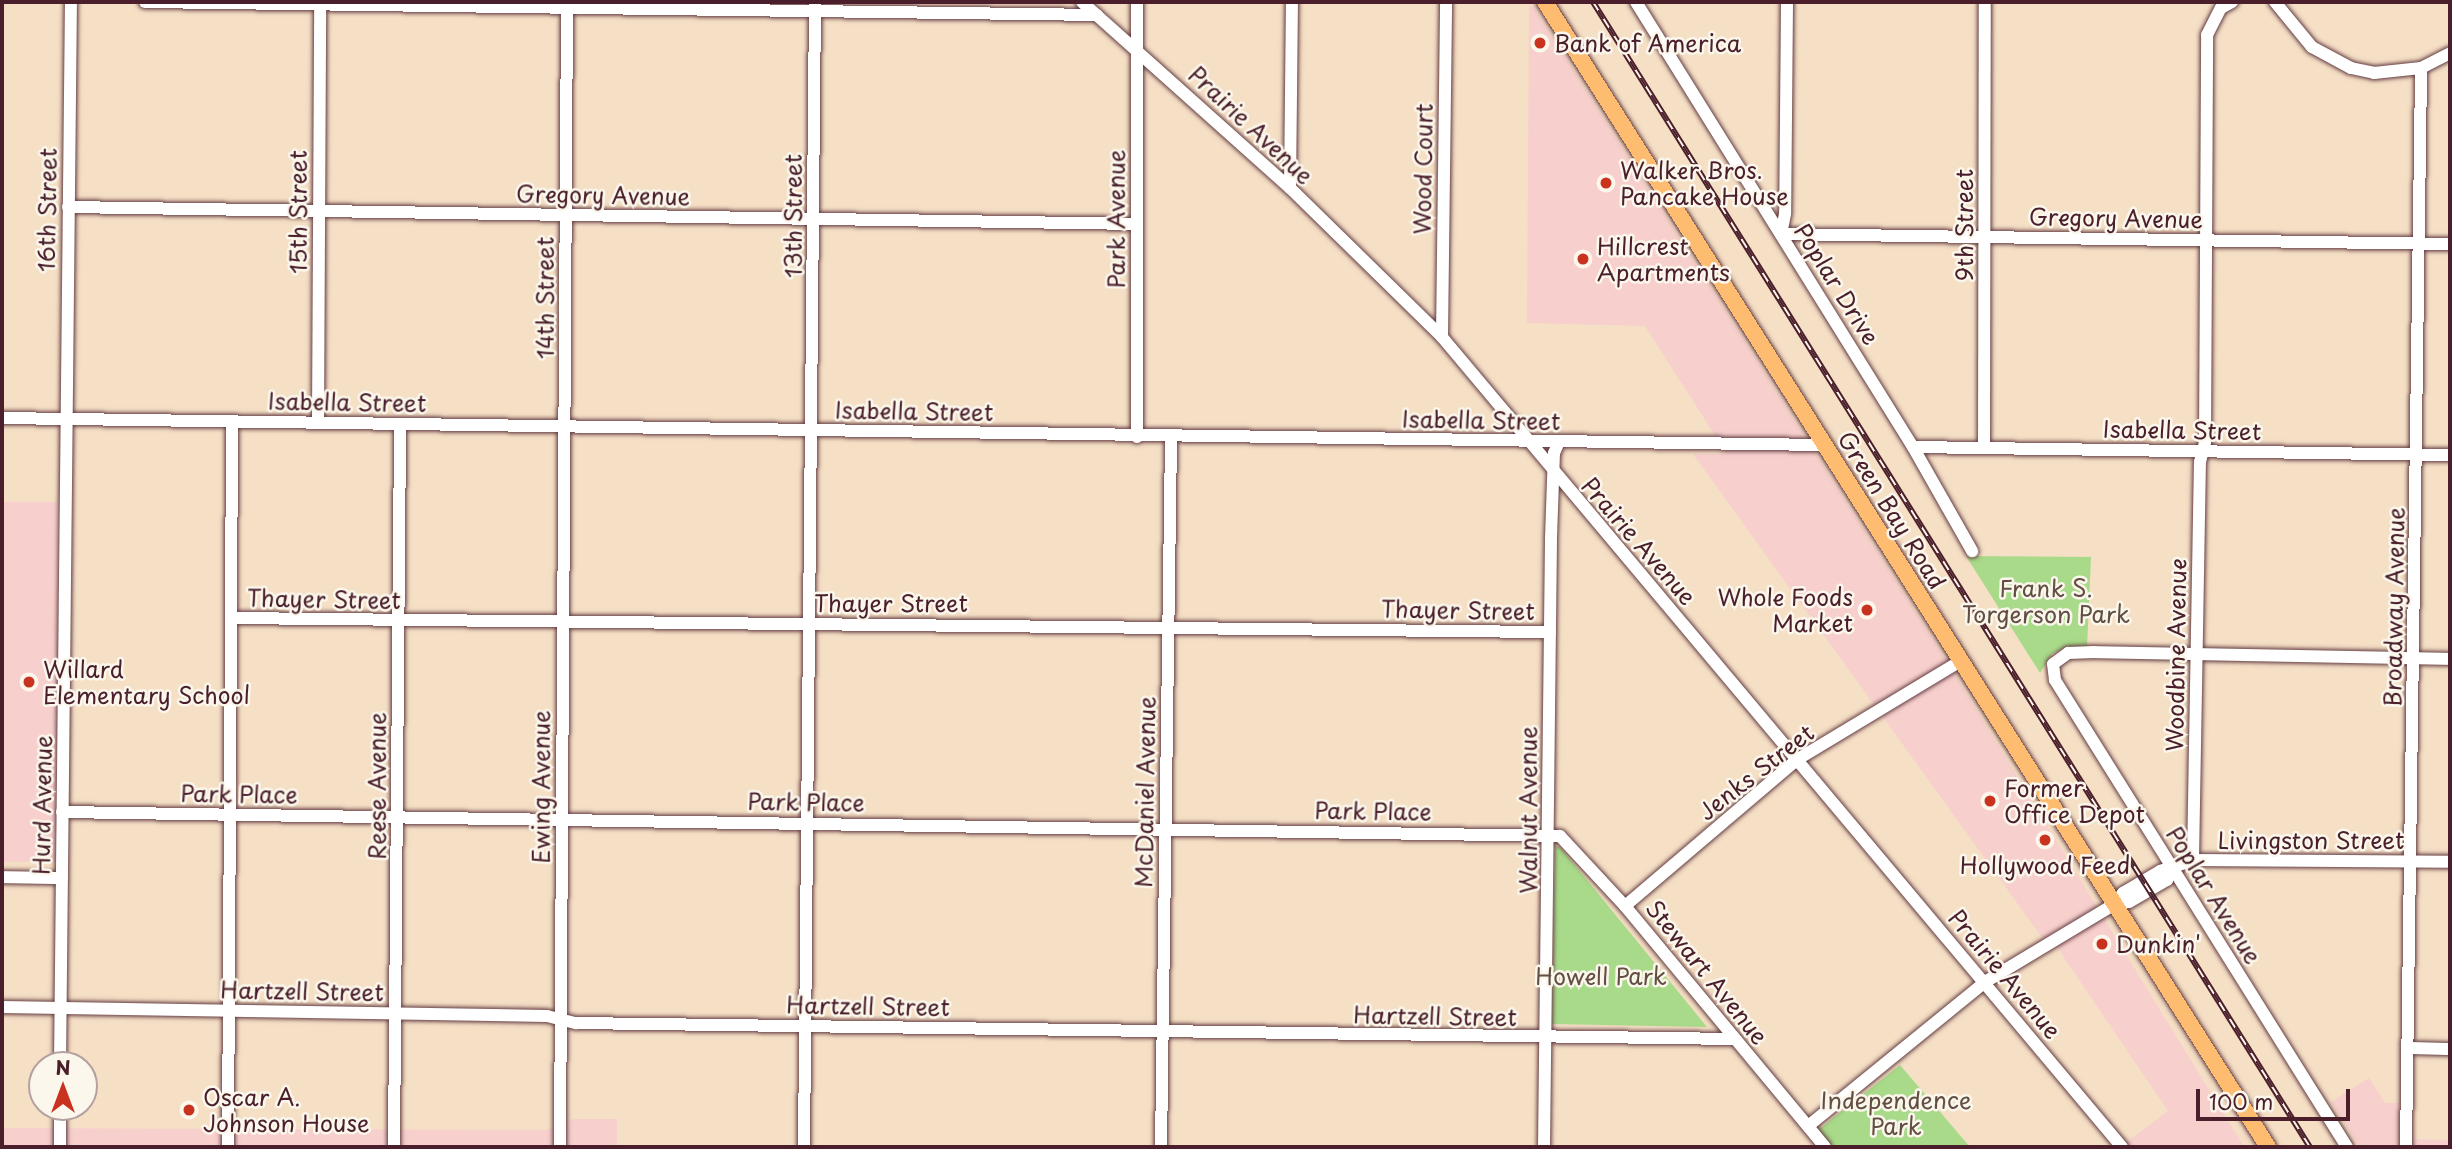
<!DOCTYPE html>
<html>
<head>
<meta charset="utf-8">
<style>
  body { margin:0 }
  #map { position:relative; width:2452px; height:1149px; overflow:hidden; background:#f5dfc5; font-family:"Playpen Sans",sans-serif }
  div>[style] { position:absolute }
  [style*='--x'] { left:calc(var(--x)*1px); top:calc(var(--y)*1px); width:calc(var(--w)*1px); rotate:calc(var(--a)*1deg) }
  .built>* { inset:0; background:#f7d0cd; transform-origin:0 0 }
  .green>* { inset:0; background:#a8da89 }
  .roads { filter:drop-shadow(0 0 2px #643c42) drop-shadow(0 0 2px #643c42) }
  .minor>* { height:12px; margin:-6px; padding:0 6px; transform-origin:6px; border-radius:6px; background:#fff }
  .major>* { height:16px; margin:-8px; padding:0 8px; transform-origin:8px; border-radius:8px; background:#fdbc6f }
  .rail>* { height:6px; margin-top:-3px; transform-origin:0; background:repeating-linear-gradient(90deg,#fbf7ec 0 10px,#4a1f2b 0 20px); box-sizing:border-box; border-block:2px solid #4a1f2b }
  .dots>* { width:19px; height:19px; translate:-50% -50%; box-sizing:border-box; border:4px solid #fbf7ec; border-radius:50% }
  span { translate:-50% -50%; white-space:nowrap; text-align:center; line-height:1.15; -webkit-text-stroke:5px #fbf7ec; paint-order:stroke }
  .poi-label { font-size:23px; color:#4a1f2b }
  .left { translate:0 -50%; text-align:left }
  .right { translate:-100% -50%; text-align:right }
  .street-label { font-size:23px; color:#4a1f2b }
  .park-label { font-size:23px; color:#624e42 }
  .frame { position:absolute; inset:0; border:4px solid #4a1f2b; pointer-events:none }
  .north { position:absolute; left:28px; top:1051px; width:70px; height:70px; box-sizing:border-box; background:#fbf7ec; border:2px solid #b4a19f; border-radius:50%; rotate:0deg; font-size:19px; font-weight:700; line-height:28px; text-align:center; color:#4a1f2b }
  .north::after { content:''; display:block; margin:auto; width:24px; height:32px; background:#c8321e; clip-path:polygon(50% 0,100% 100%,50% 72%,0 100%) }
  .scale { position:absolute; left:2196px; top:1089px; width:154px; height:32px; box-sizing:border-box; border:4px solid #4a1f2b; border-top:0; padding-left:9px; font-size:21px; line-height:24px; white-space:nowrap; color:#4a1f2b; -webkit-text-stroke:5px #fbf7ec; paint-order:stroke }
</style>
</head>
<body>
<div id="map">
  <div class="built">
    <i style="clip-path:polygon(1529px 6px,1533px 6px,1941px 652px,2244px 1147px,2120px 1147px,2168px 1111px,2052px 940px,2046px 943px,1693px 454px,1727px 454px,1645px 326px,1527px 323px)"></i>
    <i style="left:2px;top:502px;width:55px;height:360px"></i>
    <i style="clip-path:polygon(2369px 1078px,2385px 1103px,2406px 1103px,2405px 1139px,2450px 1140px,2450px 1147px,2360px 1147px,2331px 1102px)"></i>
    <i style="clip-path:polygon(574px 1119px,617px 1119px,617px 1147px,2px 1147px,2px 1128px,547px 1130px)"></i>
  </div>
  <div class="green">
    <i style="clip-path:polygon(1966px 556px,2091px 557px,2087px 647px,2066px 647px,2052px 654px,2040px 673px)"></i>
    <i style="clip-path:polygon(1555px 846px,1560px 847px,1707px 1027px,1552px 1024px)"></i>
    <i style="clip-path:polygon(1900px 1065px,1970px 1147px,1832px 1147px,1818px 1130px)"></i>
  </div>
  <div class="roads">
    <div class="minor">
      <i style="--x:145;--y:2;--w:952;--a:0.78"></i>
      <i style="--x:1082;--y:2;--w:279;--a:41.8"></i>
      <i style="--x:1290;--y:188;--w:213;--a:44.4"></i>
      <i style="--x:1442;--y:337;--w:1058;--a:49.99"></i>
      <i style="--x:1636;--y:2;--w:524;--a:58.1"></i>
      <i style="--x:1913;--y:447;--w:120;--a:60.4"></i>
      <i style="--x:1787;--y:2;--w:212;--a:90.5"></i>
      <i style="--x:1785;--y:214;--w:20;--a:101"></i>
      <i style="--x:1781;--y:234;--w:669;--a:0.86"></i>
      <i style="--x:2275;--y:2;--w:58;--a:50.6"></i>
      <i style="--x:2312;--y:47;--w:44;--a:28.3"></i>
      <i style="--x:2351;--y:68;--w:24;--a:12"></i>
      <i style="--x:2374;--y:73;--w:47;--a:-6.1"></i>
      <i style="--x:2421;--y:68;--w:33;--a:-27"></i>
      <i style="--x:1290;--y:188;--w:186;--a:-89.4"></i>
      <i style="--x:68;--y:207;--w:1069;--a:0.91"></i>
      <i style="--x:1442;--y:337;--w:335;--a:-89.3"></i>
      <i style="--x:2;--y:418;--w:1824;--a:0.85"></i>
      <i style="--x:318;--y:423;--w:421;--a:-89.7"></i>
      <i style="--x:1137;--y:437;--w:435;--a:-90"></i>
      <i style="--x:1913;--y:447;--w:537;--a:0.85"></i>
      <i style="--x:1984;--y:448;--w:446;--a:-89.9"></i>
      <i style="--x:231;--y:618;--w:1319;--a:0.61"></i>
      <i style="--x:62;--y:812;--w:1498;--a:0.92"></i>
      <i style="--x:1560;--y:836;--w:96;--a:47.1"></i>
      <i style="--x:1625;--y:906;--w:313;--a:50.3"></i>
      <i style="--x:2193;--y:860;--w:398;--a:-89"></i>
      <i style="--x:2200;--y:462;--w:21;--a:-76"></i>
      <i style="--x:2205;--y:442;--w:407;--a:-89.7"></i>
      <i style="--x:2207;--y:35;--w:30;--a:-63"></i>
      <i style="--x:2221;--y:8;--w:13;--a:-29"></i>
      <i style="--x:2;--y:877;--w:60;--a:1"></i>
      <i style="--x:2113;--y:905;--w:16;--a:-50"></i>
      <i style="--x:2123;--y:893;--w:43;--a:-30.7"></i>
      <i style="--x:2160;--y:871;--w:35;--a:-18"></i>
      <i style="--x:2193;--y:860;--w:257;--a:0.4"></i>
      <i style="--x:1625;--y:906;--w:227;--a:-40.4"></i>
      <i style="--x:1798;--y:759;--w:188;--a:-31.1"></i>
      <i style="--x:2;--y:1007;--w:545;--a:0.95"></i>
      <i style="--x:547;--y:1016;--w:30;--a:14"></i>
      <i style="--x:576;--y:1023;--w:1159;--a:0.79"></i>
      <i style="--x:2408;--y:1048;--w:42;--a:1.4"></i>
      <i style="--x:60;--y:1065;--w:1063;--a:-89.41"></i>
      <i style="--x:1808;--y:1126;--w:228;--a:-39.1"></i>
      <i style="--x:1985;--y:982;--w:149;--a:-31"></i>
      <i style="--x:2113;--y:905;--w:16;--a:-11"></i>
      <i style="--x:2129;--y:902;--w:44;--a:-30.1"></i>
      <i style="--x:2167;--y:880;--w:13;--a:-63"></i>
      <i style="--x:60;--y:1147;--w:40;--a:-90"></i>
      <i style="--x:228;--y:1147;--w:725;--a:-89.68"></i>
      <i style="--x:394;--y:1147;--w:723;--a:-89.52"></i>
      <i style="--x:560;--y:1147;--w:1145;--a:-89.65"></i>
      <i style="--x:804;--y:1147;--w:1145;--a:-89.45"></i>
      <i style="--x:1161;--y:1147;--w:710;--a:-89.19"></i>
      <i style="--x:1544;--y:1147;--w:609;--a:-89.34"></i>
      <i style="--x:1551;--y:538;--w:85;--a:-88"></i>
      <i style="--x:1554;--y:453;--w:12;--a:-66"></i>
      <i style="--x:2347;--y:1147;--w:551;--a:-122.02"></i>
      <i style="--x:2055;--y:680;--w:16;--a:-97"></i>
      <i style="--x:2053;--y:664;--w:19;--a:-36"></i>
      <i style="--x:2068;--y:653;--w:26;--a:-2"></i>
      <i style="--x:2094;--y:652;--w:356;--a:1.1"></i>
      <i style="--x:2406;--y:1147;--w:1079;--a:-89.2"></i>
    </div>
    <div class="major">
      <i style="--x:1545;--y:2;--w:1354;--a:57.73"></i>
    </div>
  </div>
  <div class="rail">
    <i style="--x:1593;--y:2;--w:1351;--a:57.95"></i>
  </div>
  <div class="dots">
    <i style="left:1540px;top:43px;background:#c8321e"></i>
    <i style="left:1606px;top:183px;background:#c8321e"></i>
    <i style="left:1583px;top:259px;background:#c8321e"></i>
    <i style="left:1867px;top:610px;background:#c8321e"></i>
    <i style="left:29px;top:682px;background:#c8321e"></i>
    <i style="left:1990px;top:801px;background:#c8321e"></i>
    <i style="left:2045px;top:840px;background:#c8321e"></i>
    <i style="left:2102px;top:944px;background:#c8321e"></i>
    <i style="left:189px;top:1110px;background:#c8321e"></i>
  </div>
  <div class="poi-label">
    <span class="left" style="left:1554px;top:43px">Bank of America</span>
    <span class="left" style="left:1620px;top:183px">Walker Bros.<br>Pancake House</span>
    <span class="left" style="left:1597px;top:259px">Hillcrest<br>Apartments</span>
    <span class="right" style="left:1853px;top:610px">Whole Foods<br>Market</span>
    <span class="left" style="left:43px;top:682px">Willard<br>Elementary School</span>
    <span class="left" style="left:2004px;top:801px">Former<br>Office Depot</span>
    <span style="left:2045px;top:865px">Hollywood Feed</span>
    <span class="left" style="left:2116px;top:944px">Dunkin'</span>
    <span class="left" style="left:203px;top:1110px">Oscar A.<br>Johnson House</span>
  </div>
  <div class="street-label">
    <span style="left:1251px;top:125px;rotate:43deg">Prairie Avenue</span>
    <span style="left:1423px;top:169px;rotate:-89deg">Wood Court</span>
    <span style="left:603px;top:195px;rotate:1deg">Gregory Avenue</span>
    <span style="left:47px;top:210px;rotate:-89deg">16th Street</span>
    <span style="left:298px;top:212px;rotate:-90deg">15th Street</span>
    <span style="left:793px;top:216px;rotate:-90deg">13th Street</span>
    <span style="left:2116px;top:218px;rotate:1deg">Gregory Avenue</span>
    <span style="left:1116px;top:219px;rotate:-90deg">Park Avenue</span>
    <span style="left:1964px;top:225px;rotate:-90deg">9th Street</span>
    <span style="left:1837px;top:284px;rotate:58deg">Poplar Drive</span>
    <span style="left:545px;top:298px;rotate:-90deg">14th Street</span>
    <span style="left:347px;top:402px;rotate:1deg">Isabella Street</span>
    <span style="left:914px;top:411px;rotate:1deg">Isabella Street</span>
    <span style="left:1481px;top:420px;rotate:1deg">Isabella Street</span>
    <span style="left:2182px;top:430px;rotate:1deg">Isabella Street</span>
    <span style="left:1892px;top:510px;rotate:58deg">Green Bay Road</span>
    <span style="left:1639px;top:541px;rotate:49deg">Prairie Avenue</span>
    <span style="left:324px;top:599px;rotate:1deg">Thayer Street</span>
    <span style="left:891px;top:603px">Thayer Street</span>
    <span style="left:2394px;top:607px;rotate:-89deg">Broadway Avenue</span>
    <span style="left:1458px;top:610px;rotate:1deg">Thayer Street</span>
    <span style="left:2176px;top:655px;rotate:-89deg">Woodbine Avenue</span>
    <span style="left:1756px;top:772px;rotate:-38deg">Jenks Street</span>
    <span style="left:377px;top:786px;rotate:-90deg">Reese Avenue</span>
    <span style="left:541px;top:787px;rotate:-90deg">Ewing Avenue</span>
    <span style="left:1145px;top:792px;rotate:-89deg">McDaniel Avenue</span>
    <span style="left:239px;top:794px;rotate:1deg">Park Place</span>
    <span style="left:806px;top:802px;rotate:1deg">Park Place</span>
    <span style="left:42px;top:805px;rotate:-89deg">Hurd Avenue</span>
    <span style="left:1528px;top:810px;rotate:-90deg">Walnut Avenue</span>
    <span style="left:1373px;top:811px;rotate:1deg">Park Place</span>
    <span style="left:2311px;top:840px">Livingston Street</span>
    <span style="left:2214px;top:895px;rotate:58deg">Poplar Avenue</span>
    <span style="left:1707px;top:972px;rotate:51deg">Stewart Avenue</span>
    <span style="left:2005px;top:974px;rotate:50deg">Prairie Avenue</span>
    <span style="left:302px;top:991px;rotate:1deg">Hartzell Street</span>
    <span style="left:868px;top:1006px;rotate:1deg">Hartzell Street</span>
    <span style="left:1435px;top:1016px;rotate:1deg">Hartzell Street</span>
  </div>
  <div class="park-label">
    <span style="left:2046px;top:601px">Frank S.<br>Torgerson Park</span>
    <span style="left:1601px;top:976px">Howell Park</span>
    <span style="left:1896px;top:1113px">Independence<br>Park</span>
  </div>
  <div class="frame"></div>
  <div class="north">N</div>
  <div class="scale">100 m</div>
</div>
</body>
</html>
